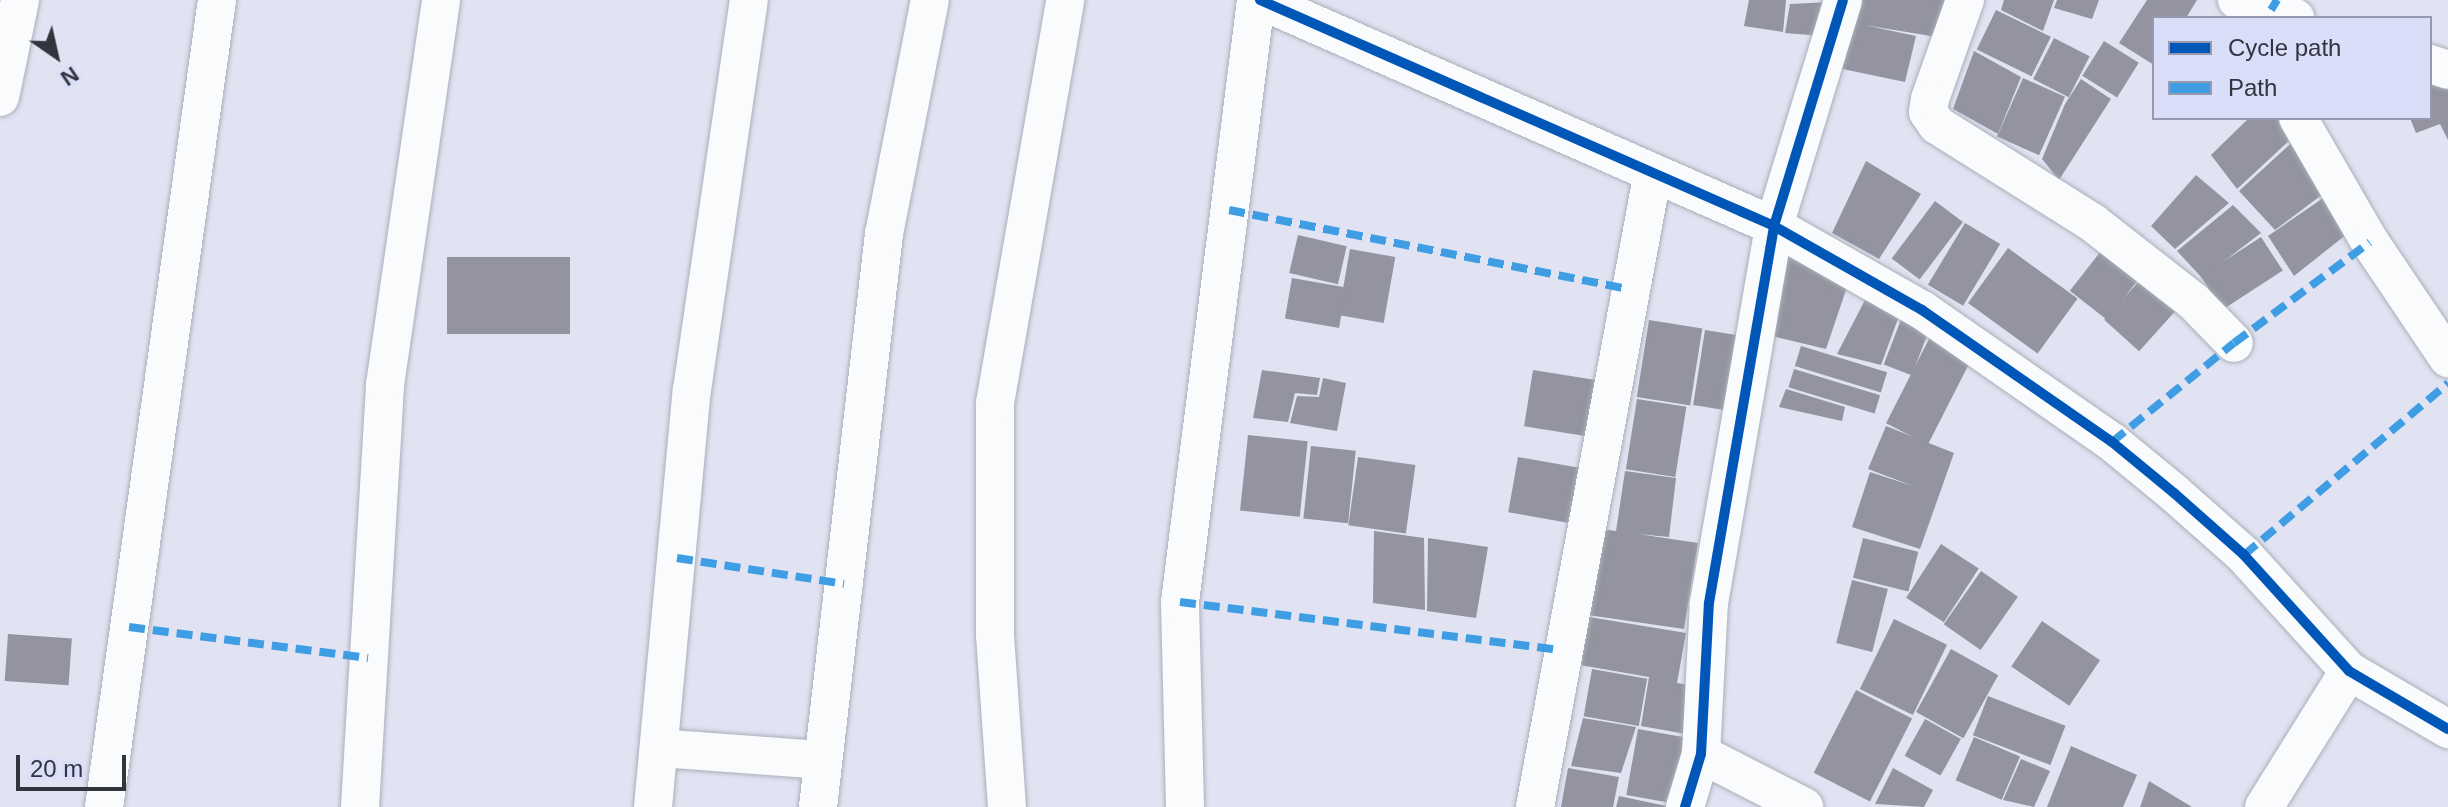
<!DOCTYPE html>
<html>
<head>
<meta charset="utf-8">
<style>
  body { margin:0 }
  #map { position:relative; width:2448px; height:807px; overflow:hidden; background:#e1e3f2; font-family:Arial,sans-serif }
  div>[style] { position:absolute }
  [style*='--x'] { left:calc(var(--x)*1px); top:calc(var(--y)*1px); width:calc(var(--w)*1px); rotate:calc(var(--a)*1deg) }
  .building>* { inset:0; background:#9394a0; transform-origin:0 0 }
  .roads { filter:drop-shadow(0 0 2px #acaeb9) drop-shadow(0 0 2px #acaeb9) }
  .minor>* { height:38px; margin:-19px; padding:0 19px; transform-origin:19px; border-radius:19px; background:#fafbfd }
  .quiet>* { height:8px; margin-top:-4px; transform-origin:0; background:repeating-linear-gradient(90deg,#3e9de3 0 16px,transparent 0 24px) }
  .cycleway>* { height:10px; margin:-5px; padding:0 5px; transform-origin:5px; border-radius:5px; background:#0057b8 }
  span { translate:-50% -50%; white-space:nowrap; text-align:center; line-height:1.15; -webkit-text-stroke:8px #dadef9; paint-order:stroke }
  .legend { position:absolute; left:2152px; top:16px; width:280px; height:104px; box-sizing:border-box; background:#dadef9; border:2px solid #979aae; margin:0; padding:10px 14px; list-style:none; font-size:24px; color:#32343e }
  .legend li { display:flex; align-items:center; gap:16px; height:40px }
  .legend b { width:40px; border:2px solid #979aae }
  .north { position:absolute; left:16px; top:16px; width:80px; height:80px; -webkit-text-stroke:6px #dadef9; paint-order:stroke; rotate:146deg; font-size:22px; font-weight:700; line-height:32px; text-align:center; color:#32343e }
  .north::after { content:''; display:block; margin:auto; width:28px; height:36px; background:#32343e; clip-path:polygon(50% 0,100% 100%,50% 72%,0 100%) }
  .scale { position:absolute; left:16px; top:755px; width:110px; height:36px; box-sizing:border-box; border:4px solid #32343e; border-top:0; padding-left:10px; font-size:24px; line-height:28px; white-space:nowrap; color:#32343e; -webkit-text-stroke:6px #dadef9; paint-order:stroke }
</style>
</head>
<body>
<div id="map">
  <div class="building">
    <i style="clip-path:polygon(1749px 0,1786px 0,1783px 32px,1744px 26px)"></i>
    <i style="clip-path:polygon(1855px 0,1959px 0,1949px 39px,1864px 25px,1916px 36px,1905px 82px,1838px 68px)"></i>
    <i style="clip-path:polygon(2004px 0,2054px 0,2043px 31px,2001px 10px)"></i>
    <i style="clip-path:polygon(2057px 0,2099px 0,2092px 19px,2054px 8px)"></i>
    <i style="clip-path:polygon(2147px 0,2197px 0,2186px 18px,2154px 18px,2154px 65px,2119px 43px)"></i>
    <i style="clip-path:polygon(1829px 2px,1822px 36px,1785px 33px,1790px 4px)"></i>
    <i style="left:1996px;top:10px;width:61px;height:44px;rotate:26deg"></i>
    <i style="left:2054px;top:38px;width:40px;height:46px;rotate:27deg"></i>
    <i style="left:2104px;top:41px;width:41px;height:41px;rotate:32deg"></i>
    <i style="clip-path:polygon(1974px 51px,2021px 77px,1998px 134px,1953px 109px)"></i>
    <i style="left:2023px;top:78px;width:46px;height:64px;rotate:24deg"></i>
    <i style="clip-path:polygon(2081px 79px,2111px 99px,2059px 180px,2042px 159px,2065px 104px)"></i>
    <i style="clip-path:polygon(2430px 84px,2448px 89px,2448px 140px,2440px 124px,2416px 133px,2410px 118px,2430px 118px)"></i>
    <i style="clip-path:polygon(2249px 118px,2280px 118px,2292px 138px,2237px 189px,2211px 155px)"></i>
    <i style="clip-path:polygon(2299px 136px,2335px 185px,2275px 230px,2239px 191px)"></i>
    <i style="clip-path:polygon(1866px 161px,1921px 194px,1879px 259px,1832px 233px)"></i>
    <i style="clip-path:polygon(2196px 175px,2229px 203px,2175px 249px,2151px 226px)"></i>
    <i style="clip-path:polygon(2329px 194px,2352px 230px,2294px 276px,2268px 236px)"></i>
    <i style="left:1935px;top:201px;width:35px;height:72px;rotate:37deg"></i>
    <i style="clip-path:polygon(2233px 205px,2261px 233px,2202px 278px,2177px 251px)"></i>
    <i style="left:1965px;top:223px;width:41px;height:72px;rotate:31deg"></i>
    <i style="left:1298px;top:235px;width:50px;height:39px;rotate:13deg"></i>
    <i style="left:2261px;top:237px;width:40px;height:72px;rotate:57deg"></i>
    <i style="left:2108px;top:242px;width:47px;height:62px;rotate:38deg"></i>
    <i style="clip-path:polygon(1784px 246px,1848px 284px,1826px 349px,1772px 336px)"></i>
    <i style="left:2008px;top:248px;width:86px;height:68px;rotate:36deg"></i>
    <i style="left:1350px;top:249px;width:46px;height:67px;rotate:10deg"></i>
    <i style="left:570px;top:257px;width:77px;height:123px;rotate:90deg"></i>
    <i style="left:2149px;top:270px;width:47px;height:67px;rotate:42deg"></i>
    <i style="left:1292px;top:278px;width:55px;height:41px;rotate:10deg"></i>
    <i style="clip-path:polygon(1865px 300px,1899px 316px,1881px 365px,1837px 354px)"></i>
    <i style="left:1902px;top:317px;width:30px;height:51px;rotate:21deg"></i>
    <i style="left:1649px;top:320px;width:54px;height:78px;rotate:9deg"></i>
    <i style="left:1705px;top:330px;width:49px;height:76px;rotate:9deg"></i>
    <i style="left:1931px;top:335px;width:47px;height:99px;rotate:27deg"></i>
    <i style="left:1801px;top:346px;width:90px;height:21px;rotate:17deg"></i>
    <i style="left:1794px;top:369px;width:90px;height:19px;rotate:17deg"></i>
    <i style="clip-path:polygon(1262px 370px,1320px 378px,1317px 395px,1295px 393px,1288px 422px,1253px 418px)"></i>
    <i style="left:1533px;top:370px;width:73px;height:57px;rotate:9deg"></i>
    <i style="clip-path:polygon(1323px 378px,1346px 383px,1337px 431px,1290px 423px,1297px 396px,1319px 397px)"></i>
    <i style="clip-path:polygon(1786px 389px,1845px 407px,1842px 421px,1779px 407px)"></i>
    <i style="left:1637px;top:399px;width:50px;height:71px;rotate:9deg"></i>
    <i style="clip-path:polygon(1886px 426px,1954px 453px,1920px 549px,1852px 527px,1870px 472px,1913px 486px,1868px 469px)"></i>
    <i style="left:1248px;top:435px;width:60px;height:76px;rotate:6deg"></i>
    <i style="left:1311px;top:446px;width:45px;height:73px;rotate:6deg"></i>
    <i style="left:1358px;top:457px;width:58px;height:69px;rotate:8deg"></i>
    <i style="left:1518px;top:457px;width:72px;height:56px;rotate:10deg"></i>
    <i style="clip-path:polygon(1625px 471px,1676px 478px,1669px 537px,1638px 534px,1698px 543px,1684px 629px,1588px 615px,1601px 529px,1616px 531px)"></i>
    <i style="clip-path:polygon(1374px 531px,1424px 538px,1425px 610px,1373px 603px)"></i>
    <i style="clip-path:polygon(1428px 538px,1488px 547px,1476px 618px,1427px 611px)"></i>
    <i style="left:1863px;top:538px;width:57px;height:41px;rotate:14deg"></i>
    <i style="left:1941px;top:544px;width:45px;height:64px;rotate:33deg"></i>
    <i style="left:1981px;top:571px;width:45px;height:65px;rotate:35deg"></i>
    <i style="left:1852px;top:580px;width:37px;height:65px;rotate:14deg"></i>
    <i style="clip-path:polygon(1583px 616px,1686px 633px,1677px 683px,1701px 687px,1686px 734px,1641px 726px,1649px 677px,1574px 664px)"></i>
    <i style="left:1894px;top:619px;width:59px;height:78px;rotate:26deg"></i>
    <i style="left:2042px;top:621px;width:70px;height:55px;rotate:34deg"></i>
    <i style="left:8px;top:634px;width:64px;height:47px;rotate:4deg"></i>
    <i style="left:1951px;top:649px;width:54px;height:72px;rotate:29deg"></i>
    <i style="left:1592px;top:669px;width:56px;height:48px;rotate:10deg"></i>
    <i style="left:1856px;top:690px;width:63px;height:93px;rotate:27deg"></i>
    <i style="left:1988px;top:696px;width:83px;height:42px;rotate:21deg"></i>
    <i style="clip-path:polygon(1583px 718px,1636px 727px,1621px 773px,1571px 766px)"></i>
    <i style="left:1925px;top:719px;width:41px;height:42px;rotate:29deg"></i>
    <i style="left:1638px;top:729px;width:50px;height:67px;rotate:10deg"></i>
    <i style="left:1974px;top:737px;width:50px;height:47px;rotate:23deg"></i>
    <i style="clip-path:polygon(2071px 746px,2137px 775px,2123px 807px,2047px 807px)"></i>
    <i style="clip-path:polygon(2021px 759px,2050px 771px,2034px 807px,2003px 800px)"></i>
    <i style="clip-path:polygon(1568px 768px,1619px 777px,1613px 807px,1561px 807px)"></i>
    <i style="clip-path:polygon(1893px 768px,1933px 790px,1924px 807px,1875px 804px)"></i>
    <i style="clip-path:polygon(2149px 781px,2192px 807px,2140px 807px)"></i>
    <i style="clip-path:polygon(1619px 796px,1666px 806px,1666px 807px,1616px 807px)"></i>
  </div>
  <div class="roads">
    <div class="minor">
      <i style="--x:1260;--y:0;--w:561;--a:23.73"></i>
      <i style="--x:1774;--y:226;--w:170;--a:29.6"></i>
      <i style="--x:1922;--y:310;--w:231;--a:34.8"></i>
      <i style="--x:2112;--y:442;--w:80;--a:39.4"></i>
      <i style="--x:2174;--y:493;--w:94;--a:41.5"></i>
      <i style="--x:2244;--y:555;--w:156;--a:47.8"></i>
      <i style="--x:2349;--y:671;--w:115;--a:30.4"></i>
      <i style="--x:1965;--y:0;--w:105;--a:109.5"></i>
      <i style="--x:1930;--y:99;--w:13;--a:99"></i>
      <i style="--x:1928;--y:112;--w:16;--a:55"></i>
      <i style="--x:1937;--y:125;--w:184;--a:32.1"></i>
      <i style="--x:2093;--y:223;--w:128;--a:38"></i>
      <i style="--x:2194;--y:302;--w:57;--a:45.7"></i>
      <i style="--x:2237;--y:0;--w:61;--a:17.2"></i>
      <i style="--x:2430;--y:64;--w:19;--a:18"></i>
      <i style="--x:0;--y:97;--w:99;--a:-78.3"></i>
      <i style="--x:2298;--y:118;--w:143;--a:59.9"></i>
      <i style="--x:2370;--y:242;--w:140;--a:56.1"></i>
      <i style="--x:659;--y:748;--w:163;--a:4.2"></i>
      <i style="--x:1701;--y:754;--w:116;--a:27.2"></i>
      <i style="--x:104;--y:807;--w:815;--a:-82.03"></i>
      <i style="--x:360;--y:807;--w:423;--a:-86.6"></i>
      <i style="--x:385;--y:385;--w:389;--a:-81.7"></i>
      <i style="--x:653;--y:807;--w:419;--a:-84.7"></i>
      <i style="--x:692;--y:390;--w:394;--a:-81.7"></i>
      <i style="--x:818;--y:807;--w:577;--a:-83.43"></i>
      <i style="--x:884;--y:234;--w:238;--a:-78.9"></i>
      <i style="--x:1007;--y:807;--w:173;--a:-94"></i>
      <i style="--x:995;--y:634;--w:231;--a:-90"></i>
      <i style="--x:995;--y:403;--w:409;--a:-80.1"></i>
      <i style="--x:1185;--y:807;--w:205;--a:-91.4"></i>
      <i style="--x:1180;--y:602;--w:607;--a:-82.8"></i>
      <i style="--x:1535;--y:807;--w:641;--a:-79.48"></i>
      <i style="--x:1685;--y:807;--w:55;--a:-73.2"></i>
      <i style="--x:1701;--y:754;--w:151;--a:-87"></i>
      <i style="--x:1709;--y:603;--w:383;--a:-80.2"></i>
      <i style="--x:1774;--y:226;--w:236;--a:-73"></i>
      <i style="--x:2264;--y:807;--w:160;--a:-58"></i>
    </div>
  </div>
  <div class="quiet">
    <i style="--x:2271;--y:10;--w:12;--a:-59"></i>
    <i style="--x:1229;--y:210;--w:406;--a:11.2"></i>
    <i style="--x:2112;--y:442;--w:157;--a:-39.1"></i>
    <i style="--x:2234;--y:343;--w:169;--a:-36.6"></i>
    <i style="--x:2244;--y:555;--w:267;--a:-40.1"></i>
    <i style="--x:677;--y:558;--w:169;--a:8.8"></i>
    <i style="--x:1180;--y:602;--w:383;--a:7.2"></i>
    <i style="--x:129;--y:627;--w:241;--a:7.4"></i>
  </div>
  <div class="cycleway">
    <i style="--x:1260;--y:0;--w:561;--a:23.73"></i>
    <i style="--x:1774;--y:226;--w:170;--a:29.6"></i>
    <i style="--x:1922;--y:310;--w:231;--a:34.8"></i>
    <i style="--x:2112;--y:442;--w:80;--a:39.4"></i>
    <i style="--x:2174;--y:493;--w:94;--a:41.5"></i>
    <i style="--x:2244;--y:555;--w:156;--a:47.8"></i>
    <i style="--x:2349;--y:671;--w:115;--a:30.4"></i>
    <i style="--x:1685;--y:807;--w:55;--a:-73.2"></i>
    <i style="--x:1701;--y:754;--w:151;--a:-87"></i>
    <i style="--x:1709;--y:603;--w:383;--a:-80.2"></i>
    <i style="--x:1774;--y:226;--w:236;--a:-73"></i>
  </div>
  <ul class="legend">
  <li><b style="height:10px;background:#0057b8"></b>Cycle path</li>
  <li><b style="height:10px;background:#3e9de3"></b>Path</li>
  </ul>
  <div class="north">N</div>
  <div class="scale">20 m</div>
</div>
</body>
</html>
